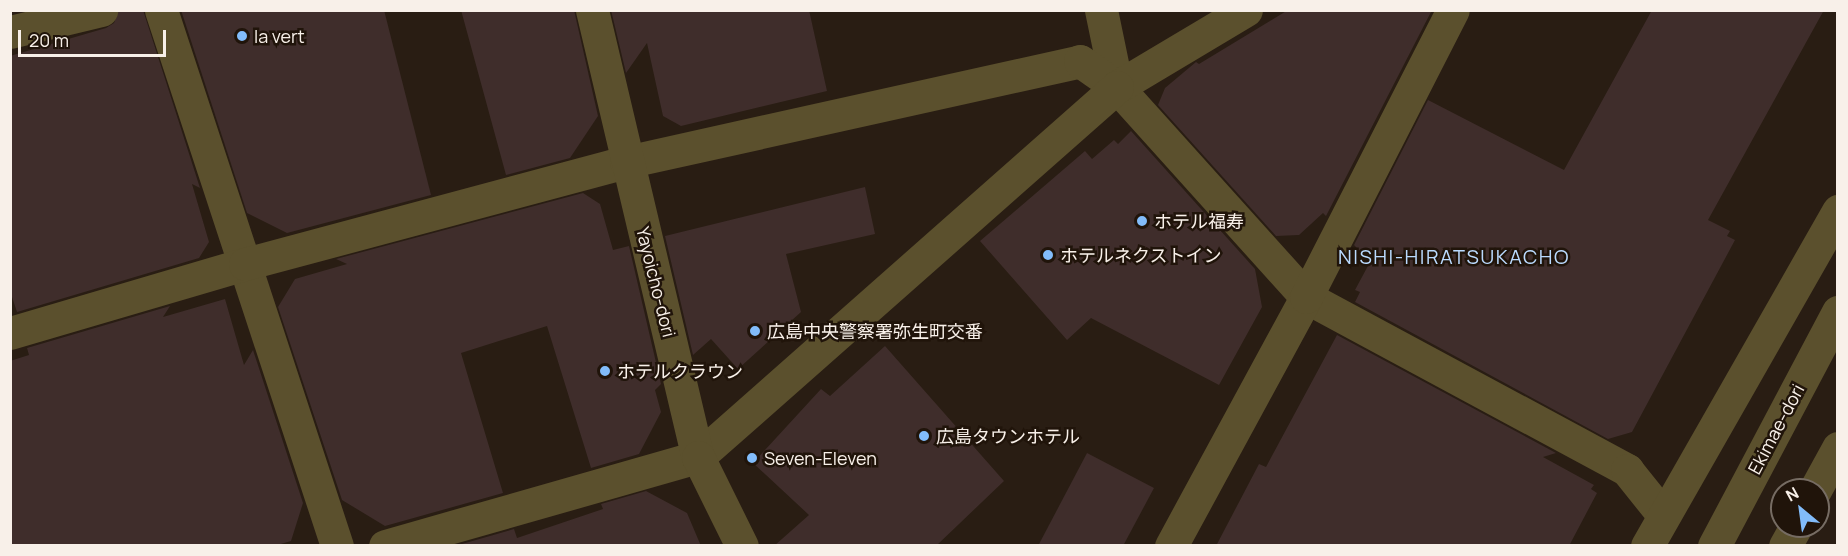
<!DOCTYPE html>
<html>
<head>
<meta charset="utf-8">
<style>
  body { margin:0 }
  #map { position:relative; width:1848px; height:556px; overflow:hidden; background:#291d13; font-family:Manrope,"Noto Sans JP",sans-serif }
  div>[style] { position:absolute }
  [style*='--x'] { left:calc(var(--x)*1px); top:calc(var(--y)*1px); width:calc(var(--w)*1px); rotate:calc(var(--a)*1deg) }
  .building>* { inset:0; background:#3f2d2b }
  .minor>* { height:33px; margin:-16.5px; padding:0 16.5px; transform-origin:16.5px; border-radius:16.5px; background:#5b502d }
  .tertiary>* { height:33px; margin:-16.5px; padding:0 16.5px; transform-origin:16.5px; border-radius:16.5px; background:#5b502d }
  .dots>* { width:16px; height:16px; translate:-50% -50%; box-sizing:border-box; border:3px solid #20140a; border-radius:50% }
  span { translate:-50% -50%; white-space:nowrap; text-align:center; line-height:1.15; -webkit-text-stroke:5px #20140a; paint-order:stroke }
  .poi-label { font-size:18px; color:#f8f0e9 }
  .left { translate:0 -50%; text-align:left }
  .street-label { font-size:18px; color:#f8f0e9 }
  .neighbourhood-label { font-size:20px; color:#badafe; letter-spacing:1.5px }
  .frame { position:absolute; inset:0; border:12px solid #f8f0e9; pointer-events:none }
  .north { position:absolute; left:1770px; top:478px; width:60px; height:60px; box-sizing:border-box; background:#20140a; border:2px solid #766c63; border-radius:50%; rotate:331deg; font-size:16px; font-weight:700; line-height:24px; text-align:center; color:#f8f0e9 }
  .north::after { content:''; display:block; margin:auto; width:21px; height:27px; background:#82bcfa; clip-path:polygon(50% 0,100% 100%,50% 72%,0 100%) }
  .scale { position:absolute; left:18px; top:30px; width:148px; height:27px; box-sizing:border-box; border:3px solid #f8f0e9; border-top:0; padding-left:8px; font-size:18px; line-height:21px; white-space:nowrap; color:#f8f0e9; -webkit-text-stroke:4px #20140a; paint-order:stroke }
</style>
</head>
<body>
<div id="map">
  <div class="building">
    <i style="clip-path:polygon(119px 10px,143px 10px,200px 188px,192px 184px,209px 242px,199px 258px,17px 312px,10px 291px,10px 56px,106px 28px,114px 23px)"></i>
    <i style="clip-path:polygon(181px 10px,384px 10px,431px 195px,287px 233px,247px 213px)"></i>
    <i style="clip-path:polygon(461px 10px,574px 10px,598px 116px,570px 158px,506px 175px)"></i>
    <i style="clip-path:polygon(611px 10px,809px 10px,827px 91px,681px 126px,663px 116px,647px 43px,626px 73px)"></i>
    <i style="clip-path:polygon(1288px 10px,1432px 10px,1326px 216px,1323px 213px,1299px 235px,1276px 236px,1158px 105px,1165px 88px,1196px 62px,1199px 64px)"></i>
    <i style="clip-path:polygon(1652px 10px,1824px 10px,1708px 220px,1730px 231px,1727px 236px,1735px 240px,1632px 432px,1608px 439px,1355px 302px,1360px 292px,1355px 290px,1370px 262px,1354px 245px,1428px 100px,1564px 170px)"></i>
    <i style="clip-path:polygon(1131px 131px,1255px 269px,1262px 307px,1219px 385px,1091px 318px,1067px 340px,980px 241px,1085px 151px,1092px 159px,1114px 140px,1118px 144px)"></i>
    <i style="clip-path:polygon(865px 187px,875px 234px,786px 254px,801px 312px,738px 369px,711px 339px,693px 355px,665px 236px)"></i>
    <i style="clip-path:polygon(583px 193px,600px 204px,613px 250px,629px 246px,661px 384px,655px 390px,661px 412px,639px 454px,591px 468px,547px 326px,461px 353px,503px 493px,385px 526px,342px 500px,278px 307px,295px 279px,347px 264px,336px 259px)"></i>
    <i style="clip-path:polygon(225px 299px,244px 365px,253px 350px,303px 503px,291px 541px,274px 546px,10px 546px,10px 361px,29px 355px,27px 348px,170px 306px,163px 317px)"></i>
    <i style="clip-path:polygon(1337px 335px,1556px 453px,1543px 457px,1594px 485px,1591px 489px,1597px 493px,1569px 546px,1216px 546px,1259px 464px,1266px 467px)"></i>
    <i style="clip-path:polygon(885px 346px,1004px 481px,936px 546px,774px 546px,809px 515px,753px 463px,821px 389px,830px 396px)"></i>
    <i style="clip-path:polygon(1087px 453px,1154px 488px,1123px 546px,1038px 546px)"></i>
    <i style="clip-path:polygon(646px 491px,687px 513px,701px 546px,455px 546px,514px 529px,517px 538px,603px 509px,601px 504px)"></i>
  </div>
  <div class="minor">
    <i style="--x:161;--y:10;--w:564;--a:71.82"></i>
    <i style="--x:1101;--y:10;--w:79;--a:78.3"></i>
    <i style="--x:1117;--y:87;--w:283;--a:48"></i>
    <i style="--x:1306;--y:297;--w:365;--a:28.3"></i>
    <i style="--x:1627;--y:470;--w:58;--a:51.3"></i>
    <i style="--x:10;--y:32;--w:94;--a:-13.6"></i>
    <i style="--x:10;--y:333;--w:245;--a:-16.4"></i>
    <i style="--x:245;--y:264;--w:394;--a:-15"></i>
    <i style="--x:626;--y:162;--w:465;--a:-12.5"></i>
    <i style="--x:1080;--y:61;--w:45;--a:35.1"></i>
    <i style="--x:1117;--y:87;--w:150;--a:-30.8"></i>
    <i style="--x:385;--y:546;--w:325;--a:-15.9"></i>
    <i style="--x:698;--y:457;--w:559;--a:-41.45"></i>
    <i style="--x:1171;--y:546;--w:283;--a:-61.5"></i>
    <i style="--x:1306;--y:297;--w:322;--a:-62.9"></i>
  </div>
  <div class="tertiary">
    <i style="--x:592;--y:10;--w:459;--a:76.7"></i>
    <i style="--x:698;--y:457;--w:99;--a:63.7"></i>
    <i style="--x:1815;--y:490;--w:48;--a:-61.3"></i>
    <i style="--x:1647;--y:546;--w:386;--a:-60.3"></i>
    <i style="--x:1714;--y:546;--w:265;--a:-62.1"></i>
    <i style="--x:1785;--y:546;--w:23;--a:-61"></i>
  </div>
  <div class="dots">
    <i style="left:242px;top:36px;background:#82bcfa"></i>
    <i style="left:1142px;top:221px;background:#82bcfa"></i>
    <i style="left:1048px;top:255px;background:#82bcfa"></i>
    <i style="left:755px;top:331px;background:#82bcfa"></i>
    <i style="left:605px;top:371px;background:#82bcfa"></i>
    <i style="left:924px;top:436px;background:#82bcfa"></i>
    <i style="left:752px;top:458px;background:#82bcfa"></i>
  </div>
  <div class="poi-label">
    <span class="left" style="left:254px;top:36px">la vert</span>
    <span class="left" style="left:1154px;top:221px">ホテル福寿</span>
    <span class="left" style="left:1060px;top:255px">ホテルネクストイン</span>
    <span class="left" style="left:767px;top:331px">広島中央警察署弥生町交番</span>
    <span class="left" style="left:617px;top:371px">ホテルクラウン</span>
    <span class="left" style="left:936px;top:436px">広島タウンホテル</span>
    <span class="left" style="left:764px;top:458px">Seven-Eleven</span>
  </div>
  <div class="street-label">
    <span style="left:656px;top:282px;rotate:76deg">Yayoicho-dori</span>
    <span style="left:1776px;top:429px;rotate:-62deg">Ekimae-dori</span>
  </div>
  <div class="neighbourhood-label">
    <span style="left:1454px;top:256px">NISHI-HIRATSUKACHO</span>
  </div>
  <div class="frame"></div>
  <div class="north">N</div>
  <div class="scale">20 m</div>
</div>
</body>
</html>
